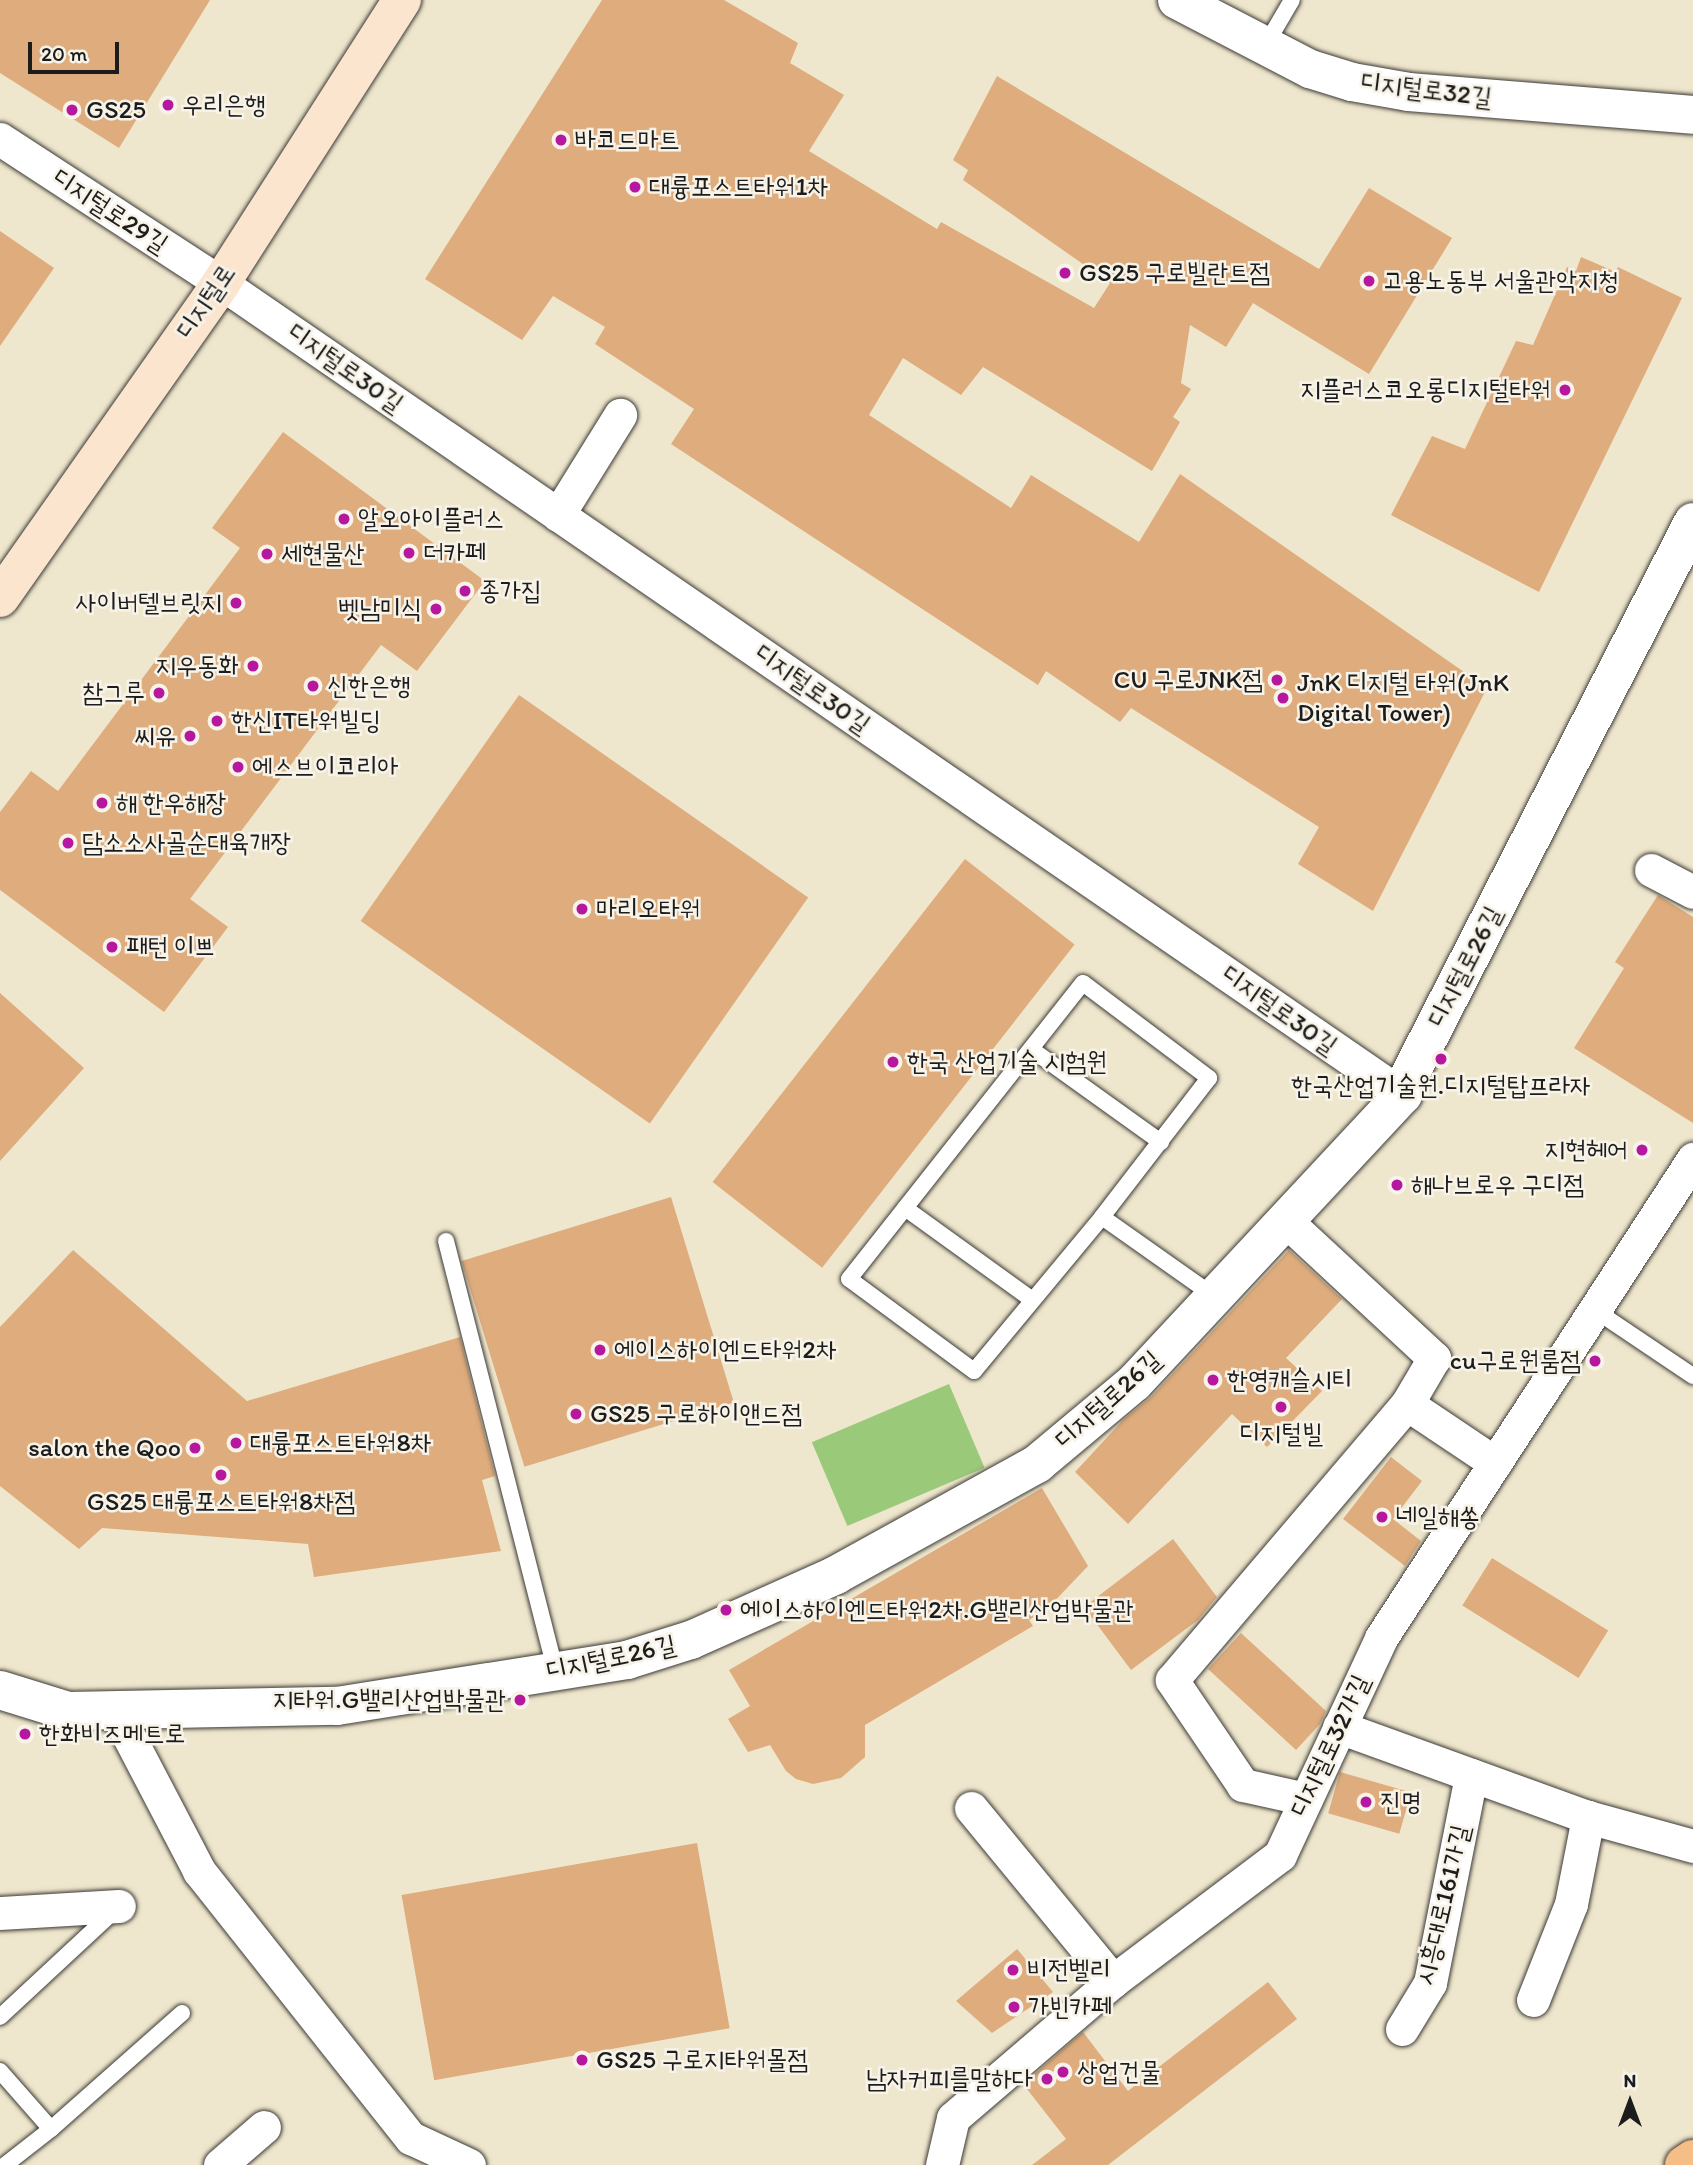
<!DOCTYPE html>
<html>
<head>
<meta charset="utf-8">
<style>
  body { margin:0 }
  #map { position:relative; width:1693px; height:2165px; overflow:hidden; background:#efe7cd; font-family:Itim,"Poor Story",sans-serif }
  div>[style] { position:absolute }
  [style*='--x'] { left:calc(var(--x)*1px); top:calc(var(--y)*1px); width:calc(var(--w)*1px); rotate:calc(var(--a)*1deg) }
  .green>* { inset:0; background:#99c979; transform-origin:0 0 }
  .building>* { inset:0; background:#deac7d; transform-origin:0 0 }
  .roads { filter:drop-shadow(0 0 2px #3c3a37) drop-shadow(0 0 2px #3c3a37) }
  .service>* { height:16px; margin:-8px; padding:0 8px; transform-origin:8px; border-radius:8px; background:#fff }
  .minor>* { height:33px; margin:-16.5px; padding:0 16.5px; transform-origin:16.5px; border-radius:16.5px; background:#fff }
  .tertiary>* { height:38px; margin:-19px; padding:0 19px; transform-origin:19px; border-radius:19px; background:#fff }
  .secondary>* { height:38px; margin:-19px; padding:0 19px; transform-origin:19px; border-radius:19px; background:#fbe5cf }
  .primary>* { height:38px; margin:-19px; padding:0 19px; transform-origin:19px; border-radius:19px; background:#f6be87 }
  .dots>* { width:19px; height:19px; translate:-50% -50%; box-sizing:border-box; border:4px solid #f7f3e8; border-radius:50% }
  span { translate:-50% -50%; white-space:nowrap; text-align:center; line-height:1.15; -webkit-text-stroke:5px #f7f3e8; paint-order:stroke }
  .street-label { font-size:26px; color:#1c1c1c }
  .poi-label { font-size:26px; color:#1c1c1c }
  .left { translate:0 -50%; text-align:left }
  .right { translate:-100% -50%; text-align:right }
  .north { position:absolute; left:1595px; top:2067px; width:70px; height:70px; -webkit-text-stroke:5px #f7f3e8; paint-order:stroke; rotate:0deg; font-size:19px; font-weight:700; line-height:28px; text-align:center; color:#1c1c1c }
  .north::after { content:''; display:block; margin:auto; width:24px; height:32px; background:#1c1c1c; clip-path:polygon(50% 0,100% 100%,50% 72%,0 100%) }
  .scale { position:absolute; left:28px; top:42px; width:91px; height:32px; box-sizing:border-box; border:4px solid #1c1c1c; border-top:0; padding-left:9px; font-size:21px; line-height:24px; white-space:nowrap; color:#1c1c1c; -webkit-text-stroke:5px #f7f3e8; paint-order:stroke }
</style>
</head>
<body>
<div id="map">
  <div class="green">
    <i style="left:949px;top:1384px;width:91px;height:149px;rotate:67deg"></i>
  </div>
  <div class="building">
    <i style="clip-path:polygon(0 0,210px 0,119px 148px,0 73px)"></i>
    <i style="clip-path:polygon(602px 0,724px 0,798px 43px,790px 63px,844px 95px,809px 151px,937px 229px,941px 222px,1094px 308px,1110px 283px,963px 180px,968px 170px,953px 160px,997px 76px,1319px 269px,1369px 188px,1452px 238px,1369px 374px,1253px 303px,1226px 347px,1190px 325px,1181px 383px,1191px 389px,1173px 417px,1180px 422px,1152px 471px,983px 367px,961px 395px,903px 358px,869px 415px,1011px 508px,1031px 475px,1139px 542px,1180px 474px,1487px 688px,1373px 911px,1298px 864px,1319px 827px,1131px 708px,1120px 722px,1046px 671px,1038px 685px,671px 444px,694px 409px,595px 344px,605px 327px,553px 296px,522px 340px,425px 279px)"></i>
    <i style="clip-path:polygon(0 231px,54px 268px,0 346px)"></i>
    <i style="clip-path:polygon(1581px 257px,1616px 272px,1618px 267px,1682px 298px,1539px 592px,1391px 515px,1432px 436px,1465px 449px,1516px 341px,1533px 345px,1567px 267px,1576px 271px)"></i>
    <i style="clip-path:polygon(283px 432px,485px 581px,417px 671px,381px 645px,190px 899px,228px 927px,164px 1012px,0 890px,0 812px,31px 771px,58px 791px,240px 548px,212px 528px)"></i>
    <i style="left:519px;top:695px;width:353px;height:276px;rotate:35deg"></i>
    <i style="left:965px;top:859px;width:139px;height:410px;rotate:38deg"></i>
    <i style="clip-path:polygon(1658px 895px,1693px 917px,1693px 1123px,1574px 1048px,1624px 968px,1615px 962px)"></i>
    <i style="clip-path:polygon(0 993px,84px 1068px,0 1161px)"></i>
    <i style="left:671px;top:1197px;width:215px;height:219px;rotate:73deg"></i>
    <i style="clip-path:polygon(73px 1250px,247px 1401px,460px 1337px,495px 1476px,482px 1480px,501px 1551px,314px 1577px,308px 1544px,102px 1528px,79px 1549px,0 1486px,0 1327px)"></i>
    <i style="clip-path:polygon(1289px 1250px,1342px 1299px,1286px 1358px,1322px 1391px,1267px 1447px,1232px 1414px,1128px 1524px,1075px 1472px,1124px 1419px,1150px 1398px)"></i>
    <i style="clip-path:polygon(1391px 1457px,1422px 1481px,1393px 1519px,1421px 1541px,1405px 1566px,1343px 1519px)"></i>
    <i style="clip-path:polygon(1042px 1488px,1088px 1566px,1047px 1609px,1029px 1620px,1033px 1626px,865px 1725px,865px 1757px,841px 1778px,813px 1784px,796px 1779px,786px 1771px,770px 1745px,748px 1752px,728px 1719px,750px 1706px,729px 1670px)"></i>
    <i style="clip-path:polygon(1173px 1539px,1217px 1597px,1198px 1620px,1131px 1670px,1084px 1607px)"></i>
    <i style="left:1492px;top:1558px;width:137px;height:56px;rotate:32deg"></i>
    <i style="clip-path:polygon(1241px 1633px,1326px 1711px,1320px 1724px,1296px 1750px,1208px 1669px)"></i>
    <i style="left:1340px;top:1772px;width:74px;height:43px;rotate:16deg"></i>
    <i style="left:697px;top:1843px;width:188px;height:300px;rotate:80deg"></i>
    <i style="clip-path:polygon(1017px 1949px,1053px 1992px,992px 2033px,956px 2001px)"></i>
    <i style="clip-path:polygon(1268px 1982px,1297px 2019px,1108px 2165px,1032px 2165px,1066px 2139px,1023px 2084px,1083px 2032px,1128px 2091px)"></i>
  </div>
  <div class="roads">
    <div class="service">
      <i style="--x:1265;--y:46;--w:53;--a:-59.6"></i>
      <i style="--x:1083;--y:983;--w:158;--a:37"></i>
      <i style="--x:1209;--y:1078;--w:175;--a:127.6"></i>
      <i style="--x:1102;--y:1217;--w:200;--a:129.7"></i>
      <i style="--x:974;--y:1371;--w:155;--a:-143.6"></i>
      <i style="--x:849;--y:1279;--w:377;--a:-51.7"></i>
      <i style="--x:1031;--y:1049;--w:160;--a:35.6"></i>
      <i style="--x:905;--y:1208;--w:155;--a:35.8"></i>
      <i style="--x:1102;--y:1217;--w:137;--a:35.2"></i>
      <i style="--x:446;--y:1241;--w:445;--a:75.7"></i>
      <i style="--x:1595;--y:1310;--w:118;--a:34"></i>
      <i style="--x:0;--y:2017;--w:157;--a:-42.9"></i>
      <i style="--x:0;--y:2071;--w:77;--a:48.7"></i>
      <i style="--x:5;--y:2165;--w:58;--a:-38"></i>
      <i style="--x:51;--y:2129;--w:175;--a:-41.5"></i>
    </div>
    <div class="minor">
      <i style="--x:0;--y:139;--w:264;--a:33.1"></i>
      <i style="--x:221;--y:283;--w:1434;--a:34.49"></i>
      <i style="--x:558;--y:515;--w:118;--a:-58.2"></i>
      <i style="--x:1651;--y:870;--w:47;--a:27.6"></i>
      <i style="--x:1284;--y:1219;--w:205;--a:42.8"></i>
      <i style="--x:1434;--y:1358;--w:53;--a:120.4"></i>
      <i style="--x:1407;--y:1404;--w:106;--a:33.8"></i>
      <i style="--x:115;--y:1710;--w:182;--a:62.4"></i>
      <i style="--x:199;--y:1871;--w:341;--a:51.6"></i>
      <i style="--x:411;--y:2138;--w:64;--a:25"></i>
      <i style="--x:1339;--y:1727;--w:265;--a:19.9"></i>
      <i style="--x:1588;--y:1817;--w:109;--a:15.4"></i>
      <i style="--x:1306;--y:1799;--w:65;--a:-167.5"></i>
      <i style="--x:1243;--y:1785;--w:127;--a:-124.1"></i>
      <i style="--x:1172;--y:1680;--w:362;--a:-49.6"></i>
      <i style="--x:971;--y:1808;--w:224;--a:50.6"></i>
      <i style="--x:0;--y:1913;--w:119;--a:-3.4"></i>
      <i style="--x:1533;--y:2000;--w:103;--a:-68.4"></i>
      <i style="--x:1571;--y:1904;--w:89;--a:-78.9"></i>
      <i style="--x:1402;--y:2029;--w:54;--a:-58.7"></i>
      <i style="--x:1430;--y:1983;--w:212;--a:-78.8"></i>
      <i style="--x:220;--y:2165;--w:58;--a:-40.8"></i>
      <i style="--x:942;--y:2165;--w:48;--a:-76.8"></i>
      <i style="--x:953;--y:2118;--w:211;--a:-40.6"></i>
      <i style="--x:1113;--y:1981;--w:209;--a:-37"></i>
      <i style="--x:1280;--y:1855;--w:239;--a:-65"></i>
      <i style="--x:1381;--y:1638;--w:572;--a:-56.92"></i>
    </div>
    <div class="tertiary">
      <i style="--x:1177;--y:0;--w:150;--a:27.4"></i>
      <i style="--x:1310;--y:69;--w:44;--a:17.2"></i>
      <i style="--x:1352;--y:82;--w:58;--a:10"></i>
      <i style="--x:1409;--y:92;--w:285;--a:4.6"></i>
      <i style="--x:0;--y:1690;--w:71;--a:17.2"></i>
      <i style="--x:68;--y:1711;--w:269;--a:-1.1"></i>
      <i style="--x:337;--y:1706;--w:294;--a:-9"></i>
      <i style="--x:627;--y:1660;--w:67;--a:-17.4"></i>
      <i style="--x:691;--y:1640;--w:159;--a:-24.1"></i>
      <i style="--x:836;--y:1575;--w:230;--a:-28.9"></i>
      <i style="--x:1037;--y:1464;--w:126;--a:-39.9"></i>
      <i style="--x:1134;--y:1383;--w:394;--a:-47"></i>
      <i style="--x:1403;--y:1095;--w:16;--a:-75"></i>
      <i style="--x:1407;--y:1080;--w:627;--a:-62.86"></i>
    </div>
    <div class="secondary">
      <i style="--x:0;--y:598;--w:385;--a:-54.9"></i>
      <i style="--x:221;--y:283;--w:336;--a:-57.4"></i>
    </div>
    <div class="primary">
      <i style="--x:1684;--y:2165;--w:11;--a:-34"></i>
    </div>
  </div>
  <div class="dots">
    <i style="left:168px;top:105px;background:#b5179e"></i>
    <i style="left:72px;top:110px;background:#b5179e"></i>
    <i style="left:561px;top:140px;background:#b5179e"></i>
    <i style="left:635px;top:187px;background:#b5179e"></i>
    <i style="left:1065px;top:273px;background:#b5179e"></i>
    <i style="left:1369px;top:281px;background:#b5179e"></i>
    <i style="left:1565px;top:390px;background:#b5179e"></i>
    <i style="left:344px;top:519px;background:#b5179e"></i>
    <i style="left:409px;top:553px;background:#b5179e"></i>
    <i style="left:267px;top:554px;background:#b5179e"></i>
    <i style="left:465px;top:591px;background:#b5179e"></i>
    <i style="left:236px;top:603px;background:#b5179e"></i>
    <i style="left:436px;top:609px;background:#b5179e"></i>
    <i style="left:253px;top:666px;background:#b5179e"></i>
    <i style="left:1277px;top:680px;background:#b5179e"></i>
    <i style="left:313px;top:686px;background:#b5179e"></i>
    <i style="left:159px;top:693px;background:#b5179e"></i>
    <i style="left:1283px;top:698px;background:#b5179e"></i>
    <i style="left:217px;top:721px;background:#b5179e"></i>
    <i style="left:190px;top:736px;background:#b5179e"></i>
    <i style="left:238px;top:767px;background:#b5179e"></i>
    <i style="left:102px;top:803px;background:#b5179e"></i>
    <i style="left:68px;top:843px;background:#b5179e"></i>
    <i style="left:582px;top:909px;background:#b5179e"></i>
    <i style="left:112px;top:947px;background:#b5179e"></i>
    <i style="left:1441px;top:1059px;background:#b5179e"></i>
    <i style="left:893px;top:1062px;background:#b5179e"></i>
    <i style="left:1642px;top:1150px;background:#b5179e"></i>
    <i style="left:1397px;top:1185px;background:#b5179e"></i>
    <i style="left:600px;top:1350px;background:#b5179e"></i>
    <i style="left:1595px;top:1361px;background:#b5179e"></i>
    <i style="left:1213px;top:1380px;background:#b5179e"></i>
    <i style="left:1281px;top:1407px;background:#b5179e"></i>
    <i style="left:576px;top:1414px;background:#b5179e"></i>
    <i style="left:236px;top:1443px;background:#b5179e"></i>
    <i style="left:195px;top:1448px;background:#b5179e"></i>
    <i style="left:221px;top:1475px;background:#b5179e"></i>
    <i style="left:1382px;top:1517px;background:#b5179e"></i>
    <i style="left:726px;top:1610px;background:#b5179e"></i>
    <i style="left:520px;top:1700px;background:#b5179e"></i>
    <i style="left:25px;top:1734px;background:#b5179e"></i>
    <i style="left:1366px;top:1802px;background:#b5179e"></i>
    <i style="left:1013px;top:1970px;background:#b5179e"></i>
    <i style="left:1014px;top:2007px;background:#b5179e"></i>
    <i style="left:582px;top:2060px;background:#b5179e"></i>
    <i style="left:1063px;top:2072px;background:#b5179e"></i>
    <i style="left:1047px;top:2079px;background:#b5179e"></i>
  </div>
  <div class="street-label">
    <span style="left:1426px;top:90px;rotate:7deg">디지털로32길</span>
    <span style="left:110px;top:211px;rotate:33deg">디지털로29길</span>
    <span style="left:206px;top:302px;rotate:-56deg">디지털로</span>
    <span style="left:345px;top:368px;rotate:35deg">디지털로30길</span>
    <span style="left:812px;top:689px;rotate:35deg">디지털로30길</span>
    <span style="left:1465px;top:967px;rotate:-63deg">디지털로26길</span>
    <span style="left:1279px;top:1010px;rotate:35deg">디지털로30길</span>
    <span style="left:1108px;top:1400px;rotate:-42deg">디지털로26길</span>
    <span style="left:611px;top:1658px;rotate:-12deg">디지털로26길</span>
    <span style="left:1330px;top:1746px;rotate:-65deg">디지털로32가길</span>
    <span style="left:1443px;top:1905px;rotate:-77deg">시흥대로161가길</span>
  </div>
  <div class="poi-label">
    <span class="left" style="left:182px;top:105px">우리은행</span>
    <span class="left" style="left:86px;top:110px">GS25</span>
    <span class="left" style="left:575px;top:140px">바코드마트</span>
    <span class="left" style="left:649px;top:187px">대륭포스트타워1차</span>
    <span class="left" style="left:1079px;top:273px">GS25 구로빌란트점</span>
    <span class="left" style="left:1383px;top:281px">고용노동부 서울관악지청</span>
    <span class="right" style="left:1551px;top:390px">지플러스코오롱디지털타워</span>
    <span class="left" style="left:358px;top:519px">알오아이플러스</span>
    <span class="left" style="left:423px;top:553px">더카페</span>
    <span class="left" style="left:281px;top:554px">세현물산</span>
    <span class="left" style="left:479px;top:591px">종가집</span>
    <span class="right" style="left:222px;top:603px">사이버텔브릿지</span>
    <span class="right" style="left:422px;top:609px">벳남미식</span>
    <span class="right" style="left:239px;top:666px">지우동화</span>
    <span class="right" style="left:1263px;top:680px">CU 구로JNK점</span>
    <span class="left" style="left:1297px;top:698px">JnK 디지털 타워(JnK<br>Digital Tower)</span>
    <span class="left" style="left:327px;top:686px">신한은행</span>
    <span class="right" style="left:145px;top:693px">참그루</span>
    <span class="left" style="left:231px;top:721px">한신IT타워빌딩</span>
    <span class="right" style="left:176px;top:736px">씨유</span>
    <span class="left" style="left:252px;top:767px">에스브이코리아</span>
    <span class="left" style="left:116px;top:803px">해 한우해장</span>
    <span class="left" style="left:82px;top:843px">담소소사골순대육개장</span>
    <span class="left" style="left:596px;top:909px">마리오타워</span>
    <span class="left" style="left:126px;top:947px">패턴 이쁘</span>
    <span class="left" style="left:907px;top:1062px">한국 산업기술 시험원</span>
    <span style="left:1441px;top:1086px">한국산업기술원.디지털탑프라자</span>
    <span class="right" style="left:1628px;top:1150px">지현헤어</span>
    <span class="left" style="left:1411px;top:1185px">해나브로우 구디점</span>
    <span class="left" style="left:614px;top:1350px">에이스하이엔드타워2차</span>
    <span class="right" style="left:1581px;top:1361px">cu구로원룸점</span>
    <span class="left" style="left:1227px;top:1380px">한영캐슬시티</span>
    <span class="left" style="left:590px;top:1414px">GS25 구로하이앤드점</span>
    <span style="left:1281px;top:1434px">디지털빌</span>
    <span class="left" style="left:250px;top:1443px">대륭포스트타워8차</span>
    <span class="right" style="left:181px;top:1448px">salon the Qoo</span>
    <span style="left:221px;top:1502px">GS25 대륭포스트타워8차점</span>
    <span class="left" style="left:1396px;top:1517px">네일해쏭</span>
    <span class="left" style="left:740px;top:1610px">에이스하이엔드타워2차.G밸리산업박물관</span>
    <span class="right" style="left:506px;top:1700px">지타워.G밸리산업박물관</span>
    <span class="left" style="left:39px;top:1734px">한화비즈메트로</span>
    <span class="left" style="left:1380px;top:1802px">진명</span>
    <span class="left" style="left:1027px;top:1970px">비전벨리</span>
    <span class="left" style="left:1028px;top:2007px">가빈카페</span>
    <span class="left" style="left:596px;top:2060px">GS25 구로지타워몰점</span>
    <span class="left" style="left:1077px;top:2072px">상업건물</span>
    <span class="right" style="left:1033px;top:2079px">남자커피를말하다</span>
  </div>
  <div class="north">N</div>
  <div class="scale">20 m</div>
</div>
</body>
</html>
